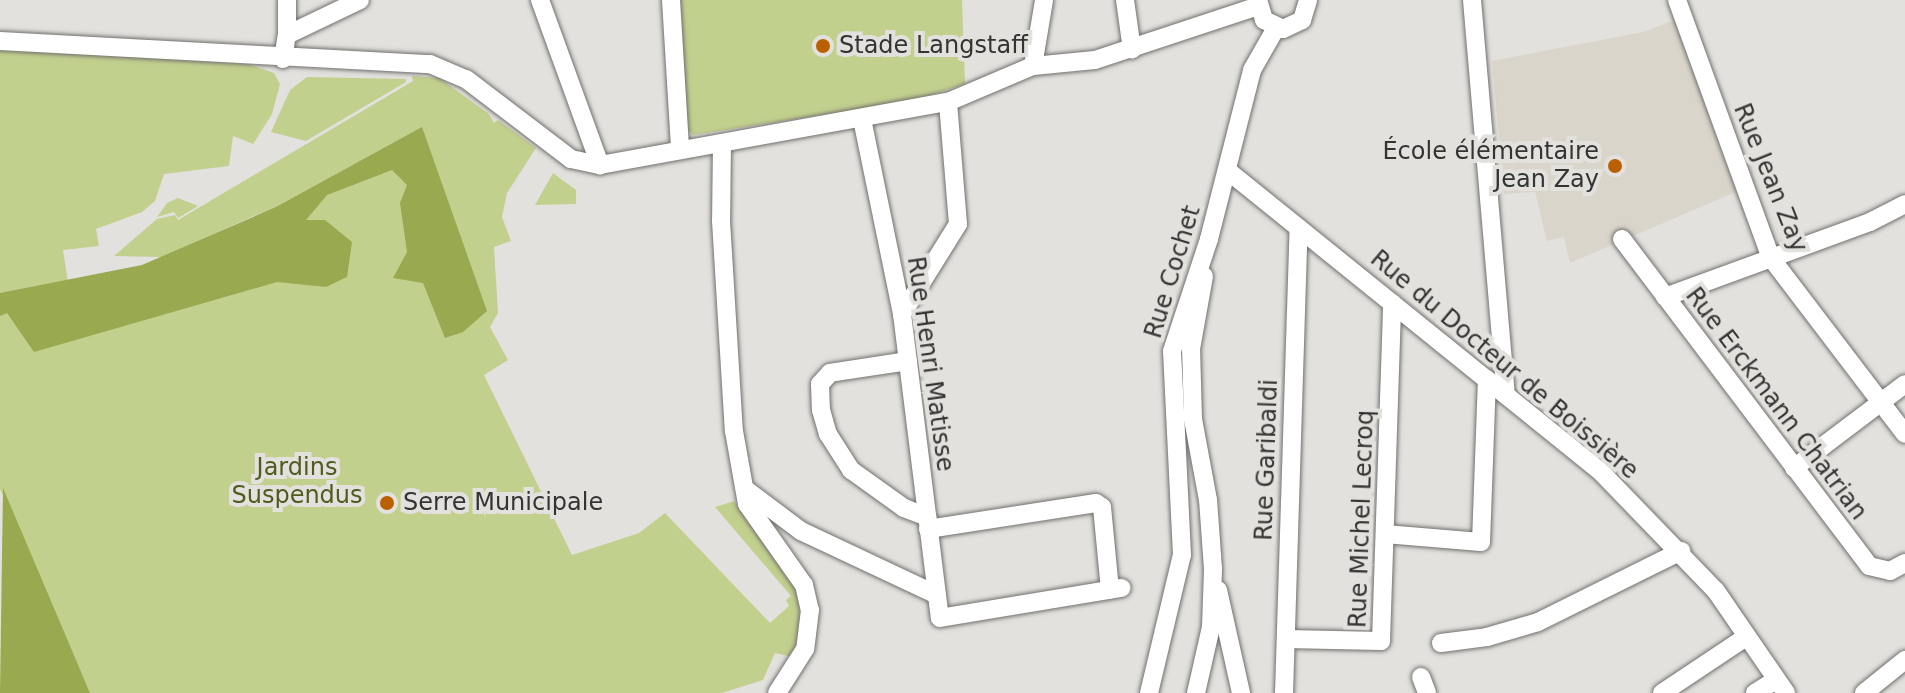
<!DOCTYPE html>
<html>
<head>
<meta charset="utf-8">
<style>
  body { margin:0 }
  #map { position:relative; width:1905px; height:693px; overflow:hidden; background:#e3e1de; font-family:"DejaVu Sans",sans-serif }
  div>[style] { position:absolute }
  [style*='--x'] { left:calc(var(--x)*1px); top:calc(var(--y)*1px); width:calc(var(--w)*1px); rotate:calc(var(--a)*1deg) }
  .built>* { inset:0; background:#dad5cb }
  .green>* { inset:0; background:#c2d08e }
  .forest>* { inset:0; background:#98a94f }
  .roads { filter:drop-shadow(0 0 2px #71706d) drop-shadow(0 0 2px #71706d) }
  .minor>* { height:18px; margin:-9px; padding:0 9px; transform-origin:9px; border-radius:9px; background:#fff }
  .dots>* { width:22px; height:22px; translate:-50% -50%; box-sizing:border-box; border:4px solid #e3e1de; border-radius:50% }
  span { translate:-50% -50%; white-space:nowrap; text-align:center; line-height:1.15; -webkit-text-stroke:8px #e3e1de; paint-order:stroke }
  .poi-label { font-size:24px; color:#343433 }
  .left { translate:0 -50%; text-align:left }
  .right { translate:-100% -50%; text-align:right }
  .street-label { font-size:24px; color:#343433 }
  .park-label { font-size:24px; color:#515b1b }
</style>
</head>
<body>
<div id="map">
  <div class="built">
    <i style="clip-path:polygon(1675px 20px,1738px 191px,1570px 263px,1564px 237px,1547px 241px,1535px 192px,1504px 194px,1492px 61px,1643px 32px)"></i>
  </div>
  <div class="green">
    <i style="clip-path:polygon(679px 0,962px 0,965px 84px,913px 101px,693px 135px,687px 129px)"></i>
    <i style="clip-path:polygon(0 48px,248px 64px,274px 73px,280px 84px,272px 114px,253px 144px,233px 136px,229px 166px,164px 174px,155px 201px,142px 212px,96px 229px,99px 246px,63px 250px,68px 282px,13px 292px,42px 342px,263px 212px,162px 257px,114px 256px,157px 219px,175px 215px,178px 220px,413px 81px,412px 76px,439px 78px,489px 114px,494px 123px,498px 120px,536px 148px,507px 193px,502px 217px,511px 241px,494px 247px,498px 313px,490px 327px,508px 360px,484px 375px,572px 555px,639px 533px,665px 513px,770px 623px,789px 606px,786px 600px,791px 596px,715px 507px,734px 501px,797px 588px,801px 626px,793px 657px,775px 653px,763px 680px,722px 693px,90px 693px,0 489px)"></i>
    <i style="clip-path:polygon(307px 77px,406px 79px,406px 82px,306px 141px,271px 132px,290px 90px)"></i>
    <i style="clip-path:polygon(553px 173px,576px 190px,576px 204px,535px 205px)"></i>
    <i style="clip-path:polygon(178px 198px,198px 206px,178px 218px,174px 212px,157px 217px,167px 203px)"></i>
  </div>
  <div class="forest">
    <i style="clip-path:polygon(422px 127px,487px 311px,463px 332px,445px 338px,423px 283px,393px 278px,407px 252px,400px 203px,407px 185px,392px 170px,327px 195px,306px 220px,325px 220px,352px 242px,347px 277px,326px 287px,277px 282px,34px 352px,7px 313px,0 316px,0 293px,142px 265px,276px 207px)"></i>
    <i style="clip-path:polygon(3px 488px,90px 693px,0 693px)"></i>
  </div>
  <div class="roads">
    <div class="minor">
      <i style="--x:287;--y:0;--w:35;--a:90"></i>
      <i style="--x:540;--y:0;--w:176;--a:70"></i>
      <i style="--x:671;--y:0;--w:148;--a:86.5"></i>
      <i style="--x:1125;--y:0;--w:50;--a:82"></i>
      <i style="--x:1258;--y:0;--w:21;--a:73"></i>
      <i style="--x:1264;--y:20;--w:21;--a:25"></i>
      <i style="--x:1283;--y:29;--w:21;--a:-25"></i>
      <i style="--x:1302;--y:20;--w:21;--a:-73"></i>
      <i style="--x:1472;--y:0;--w:396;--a:85.1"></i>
      <i style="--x:1677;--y:0;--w:275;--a:70"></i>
      <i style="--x:1771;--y:258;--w:221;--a:52.7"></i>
      <i style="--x:0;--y:41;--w:431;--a:3.1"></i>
      <i style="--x:430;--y:64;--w:39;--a:23"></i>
      <i style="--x:466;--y:79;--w:132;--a:37.3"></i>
      <i style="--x:571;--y:159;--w:30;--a:12"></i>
      <i style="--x:600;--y:165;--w:354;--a:-10.3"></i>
      <i style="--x:948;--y:102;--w:92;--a:-23"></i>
      <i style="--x:1033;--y:66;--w:62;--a:-5.5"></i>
      <i style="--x:1095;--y:60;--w:172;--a:-18.3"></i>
      <i style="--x:283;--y:59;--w:24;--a:-81"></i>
      <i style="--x:287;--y:35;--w:81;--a:-25.6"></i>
      <i style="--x:1033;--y:66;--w:67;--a:-80.5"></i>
      <i style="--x:862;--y:119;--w:199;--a:78.4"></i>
      <i style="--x:902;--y:314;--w:306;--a:82.9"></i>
      <i style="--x:940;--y:618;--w:184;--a:-9.4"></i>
      <i style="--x:722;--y:143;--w:78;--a:90.7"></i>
      <i style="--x:721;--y:221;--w:210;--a:86.5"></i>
      <i style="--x:734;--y:431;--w:74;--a:79.9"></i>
      <i style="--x:747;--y:504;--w:99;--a:54.9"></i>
      <i style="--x:804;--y:585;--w:26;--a:77"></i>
      <i style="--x:810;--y:610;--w:39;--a:97"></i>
      <i style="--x:805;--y:649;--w:52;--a:122.5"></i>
      <i style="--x:1228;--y:171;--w:476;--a:38.9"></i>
      <i style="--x:1599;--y:470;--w:168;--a:46"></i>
      <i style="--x:1716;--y:591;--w:124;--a:55.5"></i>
      <i style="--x:1622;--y:239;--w:410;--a:52.9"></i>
      <i style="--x:1869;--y:566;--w:22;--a:13"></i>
      <i style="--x:1890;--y:571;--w:17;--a:-28"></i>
      <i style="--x:1665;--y:297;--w:218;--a:-20.1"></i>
      <i style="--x:1870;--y:222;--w:39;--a:-27"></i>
      <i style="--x:902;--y:314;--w:106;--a:-58.1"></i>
      <i style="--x:958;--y:224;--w:122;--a:-94.7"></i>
      <i style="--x:908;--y:361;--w:79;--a:171.3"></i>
      <i style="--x:830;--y:373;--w:15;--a:132"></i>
      <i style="--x:820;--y:384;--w:26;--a:88"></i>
      <i style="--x:821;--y:410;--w:25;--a:74"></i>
      <i style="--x:828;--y:434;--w:43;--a:57.4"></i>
      <i style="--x:851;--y:470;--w:65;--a:35.6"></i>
      <i style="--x:904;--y:508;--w:25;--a:21"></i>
      <i style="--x:1794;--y:468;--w:139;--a:-37.1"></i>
      <i style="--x:745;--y:489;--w:70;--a:36.9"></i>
      <i style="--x:801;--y:531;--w:150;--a:25.2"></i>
      <i style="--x:928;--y:529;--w:170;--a:-8.8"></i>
      <i style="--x:1096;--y:503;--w:7;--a:34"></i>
      <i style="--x:1102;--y:507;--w:83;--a:84.5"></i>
      <i style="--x:1385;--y:534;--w:96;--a:4.8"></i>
      <i style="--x:1481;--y:542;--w:163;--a:-87.9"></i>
      <i style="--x:1218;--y:590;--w:106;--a:77.4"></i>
      <i style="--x:1286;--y:639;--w:95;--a:1.2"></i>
      <i style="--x:1381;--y:641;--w:338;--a:-88.1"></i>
      <i style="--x:1441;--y:643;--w:46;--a:-7.4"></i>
      <i style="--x:1487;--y:637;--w:53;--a:-16.4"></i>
      <i style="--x:1538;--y:622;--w:160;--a:-26.4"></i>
      <i style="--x:1421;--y:677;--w:17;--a:69"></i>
      <i style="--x:1149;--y:693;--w:142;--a:-76.6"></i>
      <i style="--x:1182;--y:555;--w:204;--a:-92.8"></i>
      <i style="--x:1172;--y:351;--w:118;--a:-71.7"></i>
      <i style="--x:1209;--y:239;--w:174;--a:-75.7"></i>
      <i style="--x:1252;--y:70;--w:48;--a:-60.3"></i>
      <i style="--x:1196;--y:693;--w:68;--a:-77.2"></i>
      <i style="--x:1211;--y:627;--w:58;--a:-88"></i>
      <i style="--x:1213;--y:569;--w:69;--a:-94.1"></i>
      <i style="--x:1208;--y:500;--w:82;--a:-100.5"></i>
      <i style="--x:1193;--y:419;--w:70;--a:-91.6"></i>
      <i style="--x:1191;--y:349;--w:74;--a:-79.9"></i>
      <i style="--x:1284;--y:693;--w:465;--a:-88.2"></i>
      <i style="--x:1662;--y:693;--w:101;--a:-33.7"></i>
      <i style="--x:1755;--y:693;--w:25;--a:-32"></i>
      <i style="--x:1864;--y:693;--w:53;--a:-38.8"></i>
    </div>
  </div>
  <div class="dots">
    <i style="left:823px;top:46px;background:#ba6002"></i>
    <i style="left:1615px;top:166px;background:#ba6002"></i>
    <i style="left:387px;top:503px;background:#ba6002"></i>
  </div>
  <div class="poi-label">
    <span class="left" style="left:839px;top:46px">Stade Langstaff</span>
    <span class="right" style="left:1599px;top:166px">École élémentaire<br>Jean Zay</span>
    <span class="left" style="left:403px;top:503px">Serre Municipale</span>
  </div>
  <div class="street-label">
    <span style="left:1770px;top:178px;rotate:68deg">Rue Jean Zay</span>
    <span style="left:1173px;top:272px;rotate:-73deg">Rue Cochet</span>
    <span style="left:930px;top:364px;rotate:82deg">Rue Henri Matisse</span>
    <span style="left:1504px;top:365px;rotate:40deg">Rue du Docteur de Boissière</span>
    <span style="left:1776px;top:404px;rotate:53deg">Rue Erckmann Chatrian</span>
    <span style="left:1267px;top:460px;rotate:-88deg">Rue Garibaldi</span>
    <span style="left:1362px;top:519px;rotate:-88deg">Rue Michel Lecroq</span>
  </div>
  <div class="park-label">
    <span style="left:297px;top:482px">Jardins<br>Suspendus</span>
  </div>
</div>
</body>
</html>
